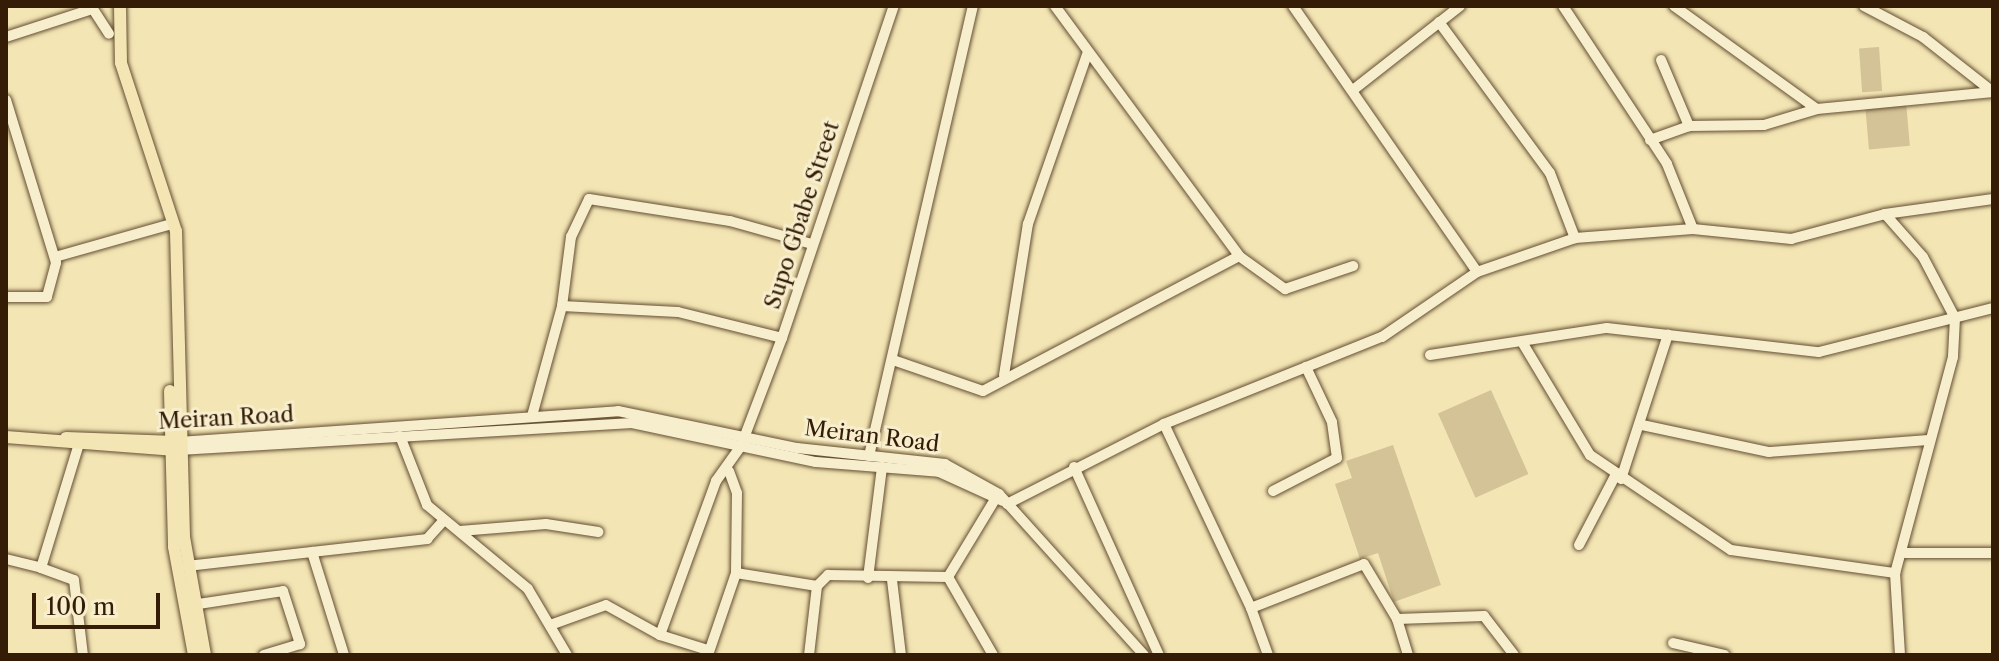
<!DOCTYPE html>
<html>
<head>
<meta charset="utf-8">
<style>
  body { margin:0 }
  #map { position:relative; width:1999px; height:661px; overflow:hidden; background:#f3e5b4; font-family:"Libre Caslon Text",serif }
  div>[style] { position:absolute }
  [style*='--x'] { left:calc(var(--x)*1px); top:calc(var(--y)*1px); width:calc(var(--w)*1px); rotate:calc(var(--a)*1deg) }
  .green>* { inset:0; background:#d3c396; transform-origin:0 0 }
  .roads { filter:drop-shadow(0 0 2px #644e32) drop-shadow(0 0 2px #644e32) }
  .minor>* { height:10px; margin:-5px; padding:0 5px; transform-origin:5px; border-radius:5px; background:#f7eece }
  .major>* { height:12px; margin:-6px; padding:0 6px; transform-origin:6px; border-radius:6px; background:#f3e5b4 }
  span { translate:-50% -50%; white-space:nowrap; text-align:center; line-height:1.15; -webkit-text-stroke:6px #f7eece; paint-order:stroke }
  .street-label { font-size:22px; color:#341c06 }
  .frame { position:absolute; inset:0; border:8px solid #341c06; pointer-events:none }
  .scale { position:absolute; left:32px; top:593px; width:128px; height:36px; box-sizing:border-box; border:4px solid #341c06; border-top:0; padding-left:10px; font-size:24px; line-height:28px; white-space:nowrap; color:#341c06; -webkit-text-stroke:6px #f7eece; paint-order:stroke }
</style>
</head>
<body>
<div id="map">
  <div class="green">
    <i style="left:1879px;top:47px;width:44px;height:20px;rotate:86deg"></i>
    <i style="left:1906px;top:102px;width:44px;height:41px;rotate:85deg"></i>
    <i style="left:1491px;top:390px;width:92px;height:58px;rotate:66deg"></i>
    <i style="clip-path:polygon(1393px 445px,1441px 585px,1394px 602px,1378px 553px,1360px 559px,1335px 484px,1352px 478px,1346px 461px)"></i>
  </div>
  <div class="roads">
    <div class="minor">
      <i style="--x:91;--y:6;--w:33;--a:57"></i>
      <i style="--x:1055;--y:6;--w:310;--a:53.6"></i>
      <i style="--x:1239;--y:256;--w:57;--a:35.7"></i>
      <i style="--x:1285;--y:289;--w:72;--a:-18.7"></i>
      <i style="--x:1293;--y:6;--w:323;--a:55.3"></i>
      <i style="--x:1563;--y:6;--w:189;--a:56.6"></i>
      <i style="--x:1667;--y:164;--w:70;--a:68.2"></i>
      <i style="--x:1674;--y:6;--w:176;--a:35.8"></i>
      <i style="--x:1864;--y:6;--w:67;--a:27.7"></i>
      <i style="--x:1923;--y:37;--w:89;--a:38.2"></i>
      <i style="--x:1439;--y:22;--w:187;--a:53.7"></i>
      <i style="--x:1550;--y:173;--w:70;--a:69"></i>
      <i style="--x:6;--y:37;--w:90;--a:-18"></i>
      <i style="--x:1661;--y:60;--w:72;--a:67"></i>
      <i style="--x:1353;--y:90;--w:136;--a:-38.1"></i>
      <i style="--x:6;--y:100;--w:170;--a:72.9"></i>
      <i style="--x:56;--y:263;--w:35;--a:105"></i>
      <i style="--x:47;--y:297;--w:41;--a:180"></i>
      <i style="--x:1650;--y:140;--w:41;--a:-19.7"></i>
      <i style="--x:1689;--y:126;--w:75;--a:-0.8"></i>
      <i style="--x:1764;--y:125;--w:55;--a:-16.8"></i>
      <i style="--x:1817;--y:109;--w:177;--a:-5.5"></i>
      <i style="--x:1885;--y:214;--w:57;--a:48.5"></i>
      <i style="--x:1923;--y:257;--w:69;--a:62.3"></i>
      <i style="--x:1955;--y:318;--w:39;--a:93"></i>
      <i style="--x:1953;--y:357;--w:224;--a:105"></i>
      <i style="--x:1895;--y:573;--w:82;--a:86.5"></i>
      <i style="--x:55;--y:257;--w:117;--a:-15.8"></i>
      <i style="--x:562;--y:306;--w:116;--a:3"></i>
      <i style="--x:678;--y:312;--w:107;--a:14"></i>
      <i style="--x:1522;--y:342;--w:132;--a:59"></i>
      <i style="--x:1590;--y:455;--w:170;--a:34"></i>
      <i style="--x:1731;--y:550;--w:166;--a:8"></i>
      <i style="--x:1430;--y:355;--w:179;--a:-8.7"></i>
      <i style="--x:1607;--y:328;--w:213;--a:6.5"></i>
      <i style="--x:1819;--y:352;--w:179;--a:-14.2"></i>
      <i style="--x:893;--y:360;--w:95;--a:19"></i>
      <i style="--x:983;--y:391;--w:289;--a:-27.8"></i>
      <i style="--x:1004;--y:375;--w:153;--a:-81"></i>
      <i style="--x:1028;--y:224;--w:182;--a:-70.8"></i>
      <i style="--x:532;--y:416;--w:114;--a:-74.7"></i>
      <i style="--x:562;--y:306;--w:70;--a:-82.6"></i>
      <i style="--x:571;--y:237;--w:42;--a:-64.7"></i>
      <i style="--x:589;--y:199;--w:143;--a:8.9"></i>
      <i style="--x:730;--y:221;--w:85;--a:15.7"></i>
      <i style="--x:1164;--y:424;--w:204;--a:64.7"></i>
      <i style="--x:1251;--y:608;--w:121;--a:-21.3"></i>
      <i style="--x:1364;--y:564;--w:64;--a:59"></i>
      <i style="--x:1397;--y:619;--w:87;--a:-2"></i>
      <i style="--x:1484;--y:616;--w:49;--a:52.4"></i>
      <i style="--x:1642;--y:425;--w:130;--a:12"></i>
      <i style="--x:1769;--y:452;--w:158;--a:-4.3"></i>
      <i style="--x:400;--y:436;--w:74;--a:68.6"></i>
      <i style="--x:427;--y:505;--w:131;--a:39.7"></i>
      <i style="--x:528;--y:589;--w:77;--a:59.4"></i>
      <i style="--x:179;--y:442;--w:440;--a:-4"></i>
      <i style="--x:618;--y:411;--w:183;--a:11.7"></i>
      <i style="--x:797;--y:448;--w:149;--a:6.2"></i>
      <i style="--x:945;--y:464;--w:62;--a:29.1"></i>
      <i style="--x:999;--y:494;--w:217;--a:48"></i>
      <i style="--x:179;--y:450;--w:454;--a:-3.4"></i>
      <i style="--x:632;--y:423;--w:188;--a:12"></i>
      <i style="--x:816;--y:462;--w:123;--a:4.6"></i>
      <i style="--x:939;--y:472;--w:70;--a:24.4"></i>
      <i style="--x:869;--y:456;--w:462;--a:-77"></i>
      <i style="--x:1074;--y:467;--w:206;--a:65.7"></i>
      <i style="--x:1621;--y:479;--w:152;--a:-72"></i>
      <i style="--x:1273;--y:491;--w:72;--a:-27.3"></i>
      <i style="--x:1337;--y:458;--w:36;--a:-98"></i>
      <i style="--x:1332;--y:422;--w:61;--a:-115.3"></i>
      <i style="--x:1007;--y:504;--w:176;--a:-27"></i>
      <i style="--x:1164;--y:424;--w:235;--a:-21.8"></i>
      <i style="--x:1382;--y:337;--w:115;--a:-34.4"></i>
      <i style="--x:1477;--y:272;--w:104;--a:-19.1"></i>
      <i style="--x:1575;--y:238;--w:118;--a:-4.4"></i>
      <i style="--x:1693;--y:229;--w:99;--a:5.8"></i>
      <i style="--x:1791;--y:239;--w:97;--a:-14.9"></i>
      <i style="--x:1885;--y:214;--w:109;--a:-7.9"></i>
      <i style="--x:460;--y:531;--w:86;--a:-4.7"></i>
      <i style="--x:546;--y:524;--w:53;--a:8.7"></i>
      <i style="--x:1579;--y:545;--w:78;--a:-62.4"></i>
      <i style="--x:312;--y:552;--w:108;--a:72.7"></i>
      <i style="--x:1905;--y:553;--w:88;--a:0"></i>
      <i style="--x:6;--y:559;--w:36;--a:14"></i>
      <i style="--x:41;--y:568;--w:127;--a:-73"></i>
      <i style="--x:187;--y:566;--w:242;--a:-6.4"></i>
      <i style="--x:427;--y:539;--w:25;--a:-48"></i>
      <i style="--x:41;--y:568;--w:35;--a:20"></i>
      <i style="--x:74;--y:580;--w:76;--a:83.2"></i>
      <i style="--x:736;--y:573;--w:82;--a:9.1"></i>
      <i style="--x:817;--y:586;--w:16;--a:-45"></i>
      <i style="--x:828;--y:575;--w:120;--a:1"></i>
      <i style="--x:948;--y:577;--w:90;--a:60"></i>
      <i style="--x:948;--y:577;--w:89;--a:-58.8"></i>
      <i style="--x:868;--y:578;--w:112;--a:-82.8"></i>
      <i style="--x:892;--y:580;--w:76;--a:83.2"></i>
      <i style="--x:192;--y:605;--w:92;--a:-8.7"></i>
      <i style="--x:283;--y:591;--w:56;--a:72.2"></i>
      <i style="--x:300;--y:644;--w:38;--a:163"></i>
      <i style="--x:1251;--y:608;--w:50;--a:70.1"></i>
      <i style="--x:1397;--y:619;--w:38;--a:73"></i>
      <i style="--x:553;--y:624;--w:56;--a:-19.7"></i>
      <i style="--x:606;--y:605;--w:62;--a:29.1"></i>
      <i style="--x:660;--y:635;--w:164;--a:-70"></i>
      <i style="--x:716;--y:481;--w:43;--a:-54.5"></i>
      <i style="--x:741;--y:446;--w:116;--a:-69.2"></i>
      <i style="--x:782;--y:338;--w:350;--a:-71.4"></i>
      <i style="--x:660;--y:635;--w:50;--a:17.4"></i>
      <i style="--x:1673;--y:643;--w:53;--a:13"></i>
      <i style="--x:708;--y:655;--w:87;--a:-71.1"></i>
      <i style="--x:736;--y:573;--w:80;--a:-89.3"></i>
      <i style="--x:737;--y:493;--w:23;--a:-110"></i>
      <i style="--x:809;--y:655;--w:69;--a:-83.4"></i>
    </div>
    <div class="major">
      <i style="--x:120;--y:6;--w:57;--a:89"></i>
      <i style="--x:121;--y:63;--w:177;--a:71.9"></i>
      <i style="--x:176;--y:231;--w:306;--a:88.5"></i>
      <i style="--x:184;--y:537;--w:120;--a:79.9"></i>
      <i style="--x:170;--y:391;--w:156;--a:88.5"></i>
      <i style="--x:174;--y:547;--w:110;--a:79.5"></i>
      <i style="--x:6;--y:437;--w:170;--a:4.4"></i>
      <i style="--x:66;--y:438;--w:109;--a:2.1"></i>
    </div>
  </div>
  <div class="street-label">
    <span style="left:802px;top:215px;rotate:-72deg">Supo Gbabe Street</span>
    <span style="left:226px;top:418px;rotate:-3deg">Meiran Road</span>
    <span style="left:872px;top:436px;rotate:7deg">Meiran Road</span>
  </div>
  <div class="frame"></div>
  <div class="scale">100 m</div>
</div>
</body>
</html>
